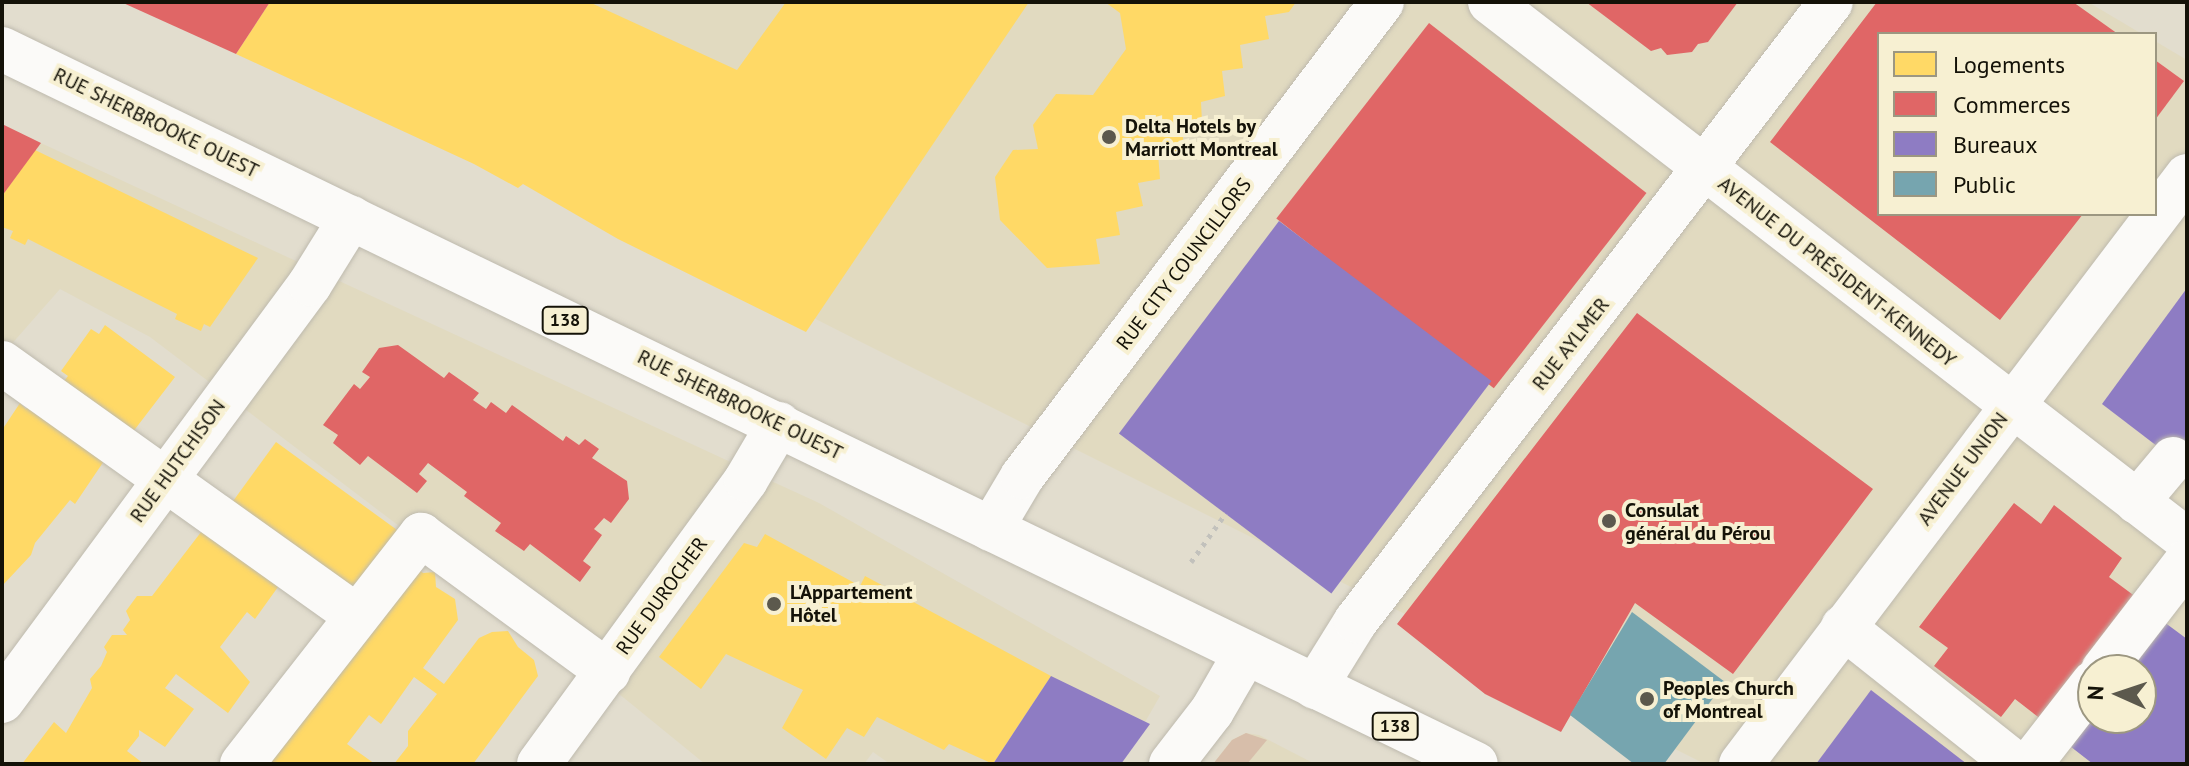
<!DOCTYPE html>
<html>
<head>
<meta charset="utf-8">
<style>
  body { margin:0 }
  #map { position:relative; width:2189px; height:766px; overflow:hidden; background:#e2ddce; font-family:"PT Sans",sans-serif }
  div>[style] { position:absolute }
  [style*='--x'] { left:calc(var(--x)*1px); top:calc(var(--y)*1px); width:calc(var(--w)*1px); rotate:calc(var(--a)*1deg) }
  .built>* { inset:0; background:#e1dac0 }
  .green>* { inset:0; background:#d7beaa }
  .homes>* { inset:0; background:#ffd966; transform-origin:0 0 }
  .shops>* { inset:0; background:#e06666; transform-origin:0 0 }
  .offices>* { inset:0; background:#8e7cc3; transform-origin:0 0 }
  .public>* { inset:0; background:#76a5af }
  .path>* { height:5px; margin-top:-2.5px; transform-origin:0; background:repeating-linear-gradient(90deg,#c2c1bc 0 4px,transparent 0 10px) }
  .roads { filter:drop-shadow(0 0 2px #bebaae) drop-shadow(0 0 2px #bebaae) }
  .minor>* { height:44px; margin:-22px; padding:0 22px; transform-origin:22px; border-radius:22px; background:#fbfaf8 }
  .major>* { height:44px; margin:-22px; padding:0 22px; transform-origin:22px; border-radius:22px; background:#fbfaf8 }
  .dots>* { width:22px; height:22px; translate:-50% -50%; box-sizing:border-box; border:4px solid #f7f0d2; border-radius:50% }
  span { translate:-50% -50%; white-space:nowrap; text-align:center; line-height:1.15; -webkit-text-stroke:8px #f7f0d2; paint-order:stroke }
  .shield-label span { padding:2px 6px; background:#f7f0d2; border:2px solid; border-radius:6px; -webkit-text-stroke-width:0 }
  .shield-label { font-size:18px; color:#141208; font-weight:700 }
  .street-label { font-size:20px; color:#141208 }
  .poi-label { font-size:20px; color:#141208; font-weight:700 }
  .left { translate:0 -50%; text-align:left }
  .frame { position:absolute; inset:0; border:4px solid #141208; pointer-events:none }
  .legend { position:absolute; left:1877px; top:32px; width:280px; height:184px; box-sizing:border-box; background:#f7f0d2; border:2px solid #9c9781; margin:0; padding:10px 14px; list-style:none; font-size:24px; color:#141208 }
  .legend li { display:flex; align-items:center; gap:16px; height:40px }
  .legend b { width:40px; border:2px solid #9c9781 }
  .north { position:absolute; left:2077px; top:654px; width:80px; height:80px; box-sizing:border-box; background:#f7f0d2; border:2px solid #9c9781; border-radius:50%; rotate:273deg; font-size:22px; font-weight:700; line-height:32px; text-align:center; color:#141208 }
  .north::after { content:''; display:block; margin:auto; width:28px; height:36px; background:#5c594d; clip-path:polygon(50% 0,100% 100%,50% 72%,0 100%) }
</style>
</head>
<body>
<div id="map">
  <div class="built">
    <i style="clip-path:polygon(evenodd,190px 2px,2088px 2px,2142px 34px,1879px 34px,1879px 214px,2155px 214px,2155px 41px,2187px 60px,2187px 764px,1705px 764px,857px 340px,190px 2px,2093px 670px,2141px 670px,2141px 718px,2093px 718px,2093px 670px)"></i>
    <i style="clip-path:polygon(2px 125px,819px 503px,1160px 696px,1121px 764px,890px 764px,873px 752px,864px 764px,705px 764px,602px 680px,150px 337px,60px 289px,2px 355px)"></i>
    <i style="clip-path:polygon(1246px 733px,1259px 735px,1315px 764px,1213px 764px,1232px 740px)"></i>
  </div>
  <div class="green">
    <i style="clip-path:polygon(1246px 733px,1267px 740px,1247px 764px,1213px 764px,1232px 740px)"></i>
  </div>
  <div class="homes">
    <i style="clip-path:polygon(270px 2px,589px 2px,737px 70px,786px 2px,1029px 2px,806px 332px,618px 239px,523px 184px,518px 188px,474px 164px,236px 54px)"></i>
    <i style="clip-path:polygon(1105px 2px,1296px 2px,1289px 12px,1265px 16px,1269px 39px,1240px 45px,1243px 68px,1222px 71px,1225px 96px,1201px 102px,1202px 122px,1182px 124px,1184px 150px,1158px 153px,1160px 179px,1138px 183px,1143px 206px,1116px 212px,1120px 235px,1096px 239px,1100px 264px,1047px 268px,1000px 220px,995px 177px,1013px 150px,1038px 149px,1033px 125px,1056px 94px,1093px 95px,1126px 49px,1120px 13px)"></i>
    <i style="clip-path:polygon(35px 150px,258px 258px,210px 327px,204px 324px,201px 331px,175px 319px,177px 314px,28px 239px,25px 245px,10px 238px,13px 231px,2px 227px,2px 196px)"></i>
    <i style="clip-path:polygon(105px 325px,175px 377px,129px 437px,61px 385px,68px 376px,61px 371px,91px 329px,99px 334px)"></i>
    <i style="clip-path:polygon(31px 402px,106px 458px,75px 504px,70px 500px,35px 543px,31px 555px,2px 586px,2px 430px,20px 403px,26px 409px)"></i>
    <i style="left:276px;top:442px;width:156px;height:81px;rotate:36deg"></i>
    <i style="clip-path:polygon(208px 523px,283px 580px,255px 619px,247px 612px,220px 647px,250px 682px,228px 713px,176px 674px,165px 688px,194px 709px,165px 747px,139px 730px,139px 736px,127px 751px,144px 764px,22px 764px,54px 722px,66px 733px,92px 688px,90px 679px,101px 666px,107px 652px,104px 647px,112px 635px,127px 635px,123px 630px,130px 620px,126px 611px,137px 596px,152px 596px)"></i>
    <i style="clip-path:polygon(765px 534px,860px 586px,865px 576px,1051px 676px,993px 764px,949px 744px,944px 750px,877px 717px,864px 737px,847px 728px,826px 759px,782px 728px,803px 690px,726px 654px,701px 689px,659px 657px,744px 543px,757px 547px)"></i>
    <i style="clip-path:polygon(418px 569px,423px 573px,435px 572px,436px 587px,455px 599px,458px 620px,423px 668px,444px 684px,479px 638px,492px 632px,508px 631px,518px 647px,534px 660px,538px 676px,473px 764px,394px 764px,408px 746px,408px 731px,437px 694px,414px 677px,381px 724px,369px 715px,347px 744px,375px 764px,262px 764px)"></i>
  </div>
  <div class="shops">
    <i style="clip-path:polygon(121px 2px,270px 2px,236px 54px)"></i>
    <i style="clip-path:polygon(1586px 2px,1738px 2px,1708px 42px,1698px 44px,1692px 52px,1667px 55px,1661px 48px,1651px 51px)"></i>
    <i style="clip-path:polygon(1877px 2px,2073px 2px,2118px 34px,1879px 34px,1879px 214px,2083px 214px,2000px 320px,1770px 142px)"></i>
    <i style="left:1429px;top:23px;width:276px;height:248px;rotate:38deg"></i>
    <i style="clip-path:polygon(2155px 60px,2184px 81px,2155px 120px)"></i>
    <i style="clip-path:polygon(2px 124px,41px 143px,2px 196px)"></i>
    <i style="clip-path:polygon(1637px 313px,1873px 489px,1733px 674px,1635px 603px,1561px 732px,1485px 694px,1397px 624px)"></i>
    <i style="clip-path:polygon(398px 345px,444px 378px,449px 372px,479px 393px,473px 400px,486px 409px,491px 402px,506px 413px,512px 405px,563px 441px,566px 436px,579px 445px,585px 439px,599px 449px,592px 458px,627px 481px,629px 499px,611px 523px,604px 518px,594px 529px,602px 535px,583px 561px,591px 567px,580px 582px,530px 544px,524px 551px,495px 531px,501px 523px,464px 496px,467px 492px,428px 463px,419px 474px,427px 481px,417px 493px,368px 456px,360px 465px,333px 443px,338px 435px,323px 425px,354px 384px,360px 389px,370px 377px,362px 372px,379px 348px)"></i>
    <i style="clip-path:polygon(2014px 503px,2041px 524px,2054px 505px,2122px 558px,2109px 577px,2136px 597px,2042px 720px,2015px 699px,2001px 717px,1934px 666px,1948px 648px,1919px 627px)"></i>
  </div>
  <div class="offices">
    <i style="left:1279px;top:221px;width:266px;height:266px;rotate:37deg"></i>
    <i style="clip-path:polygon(2187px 288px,2187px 469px,2102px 404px)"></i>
    <i style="clip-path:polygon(2160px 619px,2187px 639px,2187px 764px,2093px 764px,2066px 743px,2093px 718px,2141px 718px,2141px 670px,2121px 670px)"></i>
    <i style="clip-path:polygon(1051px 676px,1150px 724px,1121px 764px,993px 764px)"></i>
    <i style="clip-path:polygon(1871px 690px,1967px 764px,1816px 764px)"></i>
  </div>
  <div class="public">
    <i style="clip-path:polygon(1632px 612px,1725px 682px,1664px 764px,1634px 764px,1570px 715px)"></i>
  </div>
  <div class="path">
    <i style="--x:1191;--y:562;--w:60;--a:-54.5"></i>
  </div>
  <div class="roads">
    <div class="minor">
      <i style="--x:1490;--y:2;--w:880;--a:37.66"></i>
      <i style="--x:2;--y:363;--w:436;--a:35.5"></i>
      <i style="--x:2137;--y:502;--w:56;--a:-50.1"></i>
      <i style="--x:991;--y:529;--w:61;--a:-59.2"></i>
      <i style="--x:1022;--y:477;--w:596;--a:-52.84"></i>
      <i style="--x:1843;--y:627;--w:221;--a:38.4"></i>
      <i style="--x:2103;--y:670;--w:138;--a:-52.4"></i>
      <i style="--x:1315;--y:687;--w:78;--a:-58.2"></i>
      <i style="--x:1356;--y:621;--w:780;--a:-52.5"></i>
      <i style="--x:2;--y:701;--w:518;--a:-53.55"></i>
      <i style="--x:310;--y:284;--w:78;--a:-58.2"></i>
      <i style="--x:242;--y:764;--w:291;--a:-52"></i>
      <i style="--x:421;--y:535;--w:232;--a:36.2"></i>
      <i style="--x:539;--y:764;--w:351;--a:-53.9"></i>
      <i style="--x:746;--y:480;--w:65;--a:-59.5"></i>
      <i style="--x:1171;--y:764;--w:67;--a:-52.3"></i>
      <i style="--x:1212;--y:711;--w:66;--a:-59.9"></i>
      <i style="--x:1741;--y:764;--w:738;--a:-52.82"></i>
      <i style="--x:2030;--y:764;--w:103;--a:-52.1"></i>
    </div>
    <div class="major">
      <i style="--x:2;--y:49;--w:1638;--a:25.88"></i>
    </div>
  </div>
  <div class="dots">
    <i style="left:1109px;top:137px;background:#5c594d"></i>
    <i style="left:1609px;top:521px;background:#5c594d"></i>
    <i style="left:774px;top:604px;background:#5c594d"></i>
    <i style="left:1647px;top:699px;background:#5c594d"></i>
  </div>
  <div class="shield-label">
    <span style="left:565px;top:320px">138</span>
    <span style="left:1395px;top:726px">138</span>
  </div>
  <div class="street-label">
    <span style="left:156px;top:123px;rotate:26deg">RUE SHERBROOKE OUEST</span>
    <span style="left:1184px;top:264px;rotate:-53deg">RUE CITY COUNCILLORS</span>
    <span style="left:1837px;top:272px;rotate:38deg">AVENUE DU PRÉSIDENT-KENNEDY</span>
    <span style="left:1571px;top:344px;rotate:-52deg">RUE AYLMER</span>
    <span style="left:740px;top:405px;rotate:26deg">RUE SHERBROOKE OUEST</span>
    <span style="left:178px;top:461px;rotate:-54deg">RUE HUTCHISON</span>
    <span style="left:1963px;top:469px;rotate:-53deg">AVENUE UNION</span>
    <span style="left:662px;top:596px;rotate:-54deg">RUE DUROCHER</span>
  </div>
  <div class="poi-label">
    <span class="left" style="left:1125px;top:138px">Delta Hotels by<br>Marriott Montreal</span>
    <span class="left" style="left:1625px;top:522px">Consulat<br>général du Pérou</span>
    <span class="left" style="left:790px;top:604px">L'Appartement<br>Hôtel</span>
    <span class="left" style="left:1663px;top:700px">Peoples Church<br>of Montreal</span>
  </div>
  <div class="frame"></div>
  <ul class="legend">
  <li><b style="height:22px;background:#ffd966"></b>Logements</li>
  <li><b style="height:22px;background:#e06666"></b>Commerces</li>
  <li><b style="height:22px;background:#8e7cc3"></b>Bureaux</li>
  <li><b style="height:22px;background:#76a5af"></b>Public</li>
  </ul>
  <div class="north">N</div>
</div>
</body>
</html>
